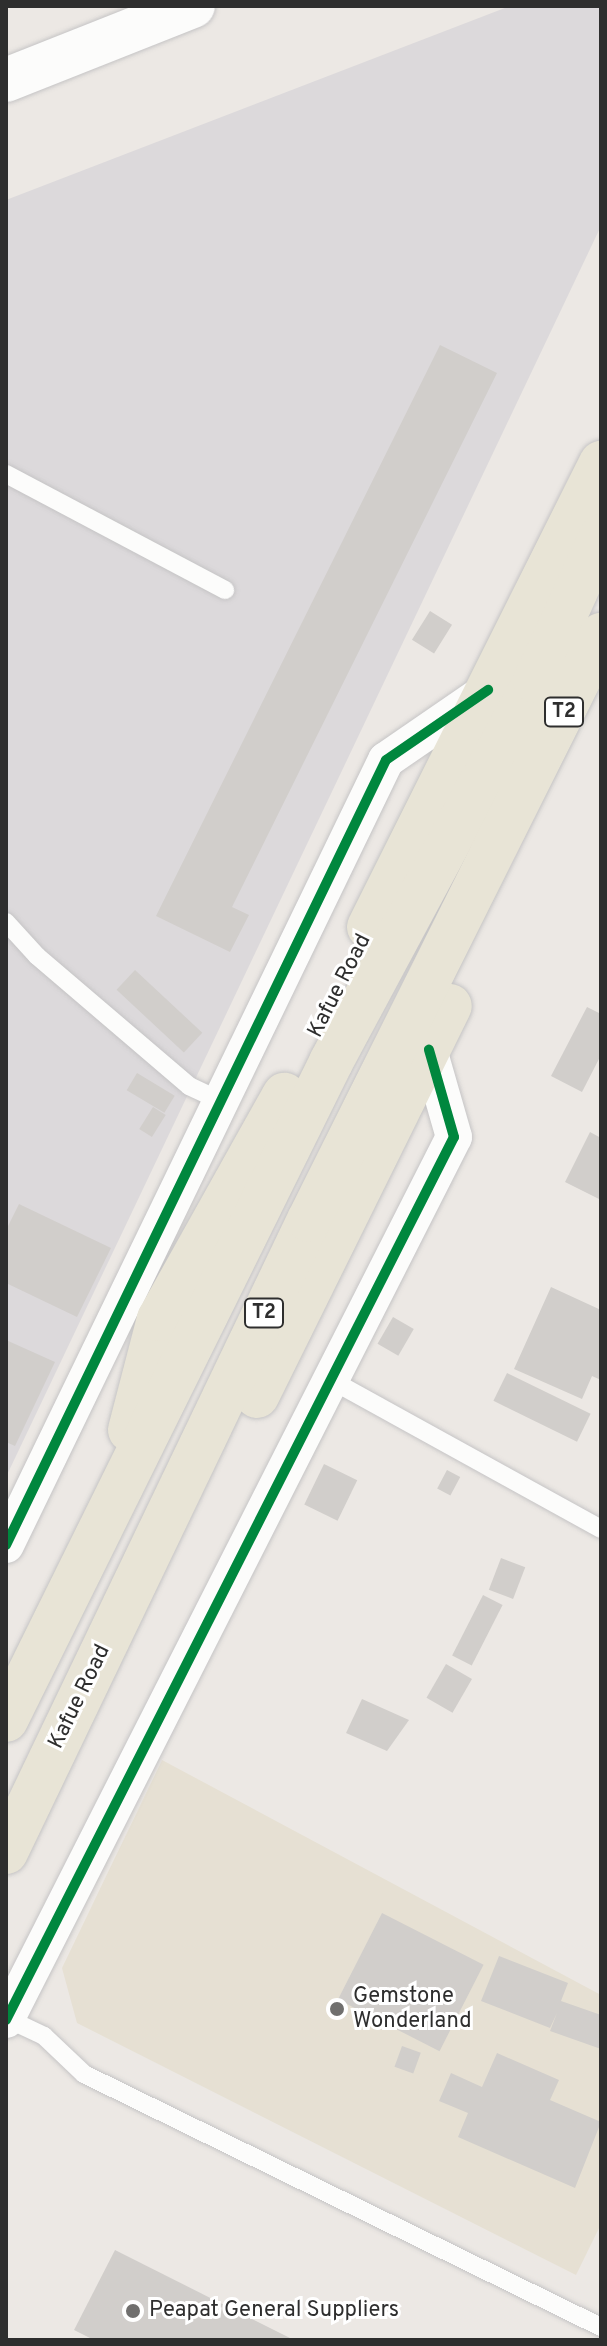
<!DOCTYPE html>
<html>
<head>
<meta charset="utf-8">
<style>
  body { margin:0 }
  #map { position:relative; width:607px; height:2346px; overflow:hidden; background:#ece8e4; font-family:Overpass,sans-serif }
  div>[style] { position:absolute }
  [style*='--x'] { left:calc(var(--x)*1px); top:calc(var(--y)*1px); width:calc(var(--w)*1px); rotate:calc(var(--a)*1deg) }
  .industrial>* { inset:0; background:#dcd9db }
  .education>* { inset:0; background:#e6e0d3 }
  .building>* { inset:0; background:#d1cecb; transform-origin:0 0 }
  .roads { filter:drop-shadow(0 0 2px #c5c4c5) drop-shadow(0 0 2px #c5c4c5) }
  .service>* { height:18px; margin:-9px; padding:0 9px; transform-origin:9px; border-radius:9px; background:#fcfcfb }
  .minor>* { height:36px; margin:-18px; padding:0 18px; transform-origin:18px; border-radius:18px; background:#fcfcfb }
  .secondary>* { height:44px; margin:-22px; padding:0 22px; transform-origin:22px; border-radius:22px; background:#fcfcfb }
  .primary>* { height:44px; margin:-22px; padding:0 22px; transform-origin:22px; border-radius:22px; background:#e8e4d6 }
  .cycleway>* { height:10px; margin:-5px; padding:0 5px; transform-origin:5px; border-radius:5px; background:#00873e }
  .dots>* { width:22px; height:22px; translate:-50% -50%; box-sizing:border-box; border:4px solid #fff; border-radius:50% }
  span { translate:-50% -50%; white-space:nowrap; text-align:center; line-height:1.15; -webkit-text-stroke:6px #fff; paint-order:stroke }
  .shield-label span { padding:2px 6px; background:#fff; border:2px solid; border-radius:6px; -webkit-text-stroke-width:0 }
  .shield-label { font-size:20px; color:#2e2e2e; font-weight:700 }
  .street-label { font-size:22px; color:#2e2e2e }
  .poi-label { font-size:22px; color:#2e2e2e }
  .left { translate:0 -50%; text-align:left }
  .frame { position:absolute; inset:0; border:8px solid #2e2e2e; pointer-events:none }
</style>
</head>
<body>
<div id="map">
  <div class="industrial">
    <i style="clip-path:polygon(510px 6px,601px 6px,601px 226px,6px 1477px,6px 200px)"></i>
  </div>
  <div class="education">
    <i style="clip-path:polygon(162px 1760px,601px 1995px,601px 2224px,576px 2275px,77px 2023px,62px 1968px)"></i>
  </div>
  <div class="building">
    <i style="clip-path:polygon(440px 345px,497px 373px,232px 907px,249px 915px,230px 952px,156px 916px)"></i>
    <i style="left:430px;top:611px;width:26px;height:34px;rotate:32deg"></i>
    <i style="left:135px;top:970px;width:92px;height:27px;rotate:43deg"></i>
    <i style="clip-path:polygon(587px 1007px,601px 1014px,601px 1055px,582px 1092px,551px 1076px)"></i>
    <i style="left:137px;top:1073px;width:44px;height:20px;rotate:31deg"></i>
    <i style="left:153px;top:1107px;width:15px;height:26px;rotate:32deg"></i>
    <i style="clip-path:polygon(590px 1132px,601px 1138px,601px 1200px,565px 1182px)"></i>
    <i style="clip-path:polygon(19px 1204px,111px 1248px,77px 1317px,6px 1283px,6px 1230px)"></i>
    <i style="clip-path:polygon(551px 1287px,601px 1310px,601px 1380px,592px 1376px,582px 1399px,514px 1369px)"></i>
    <i style="left:393px;top:1317px;width:24px;height:31px;rotate:30deg"></i>
    <i style="clip-path:polygon(6px 1340px,55px 1362px,15px 1446px,6px 1442px)"></i>
    <i style="left:507px;top:1373px;width:93px;height:31px;rotate:26deg"></i>
    <i style="left:324px;top:1464px;width:37px;height:45px;rotate:26deg"></i>
    <i style="left:447px;top:1470px;width:15px;height:21px;rotate:28deg"></i>
    <i style="left:501px;top:1558px;width:26px;height:34px;rotate:21deg"></i>
    <i style="left:483px;top:1595px;width:22px;height:68px;rotate:27deg"></i>
    <i style="left:446px;top:1664px;width:30px;height:39px;rotate:30deg"></i>
    <i style="clip-path:polygon(362px 1699px,409px 1720px,387px 1751px,346px 1733px)"></i>
    <i style="left:382px;top:1913px;width:114px;height:97px;rotate:27deg"></i>
    <i style="clip-path:polygon(499px 1956px,568px 1983px,561px 2001px,601px 2015px,601px 2049px,550px 2031px,557px 2013px,550px 2028px,481px 2001px)"></i>
    <i style="left:402px;top:2046px;width:20px;height:22px;rotate:20deg"></i>
    <i style="clip-path:polygon(497px 2053px,559px 2080px,550px 2100px,601px 2122px,575px 2188px,458px 2137px,468px 2113px,439px 2101px,451px 2073px,482px 2087px)"></i>
    <i style="clip-path:polygon(115px 2250px,294px 2340px,94px 2340px,74px 2330px)"></i>
  </div>
  <div class="roads">
    <div class="service">
      <i style="--x:6;--y:474;--w:248;--a:27.9"></i>
      <i style="--x:6;--y:922;--w:46;--a:47.6"></i>
      <i style="--x:37;--y:956;--w:200;--a:40.5"></i>
      <i style="--x:189;--y:1086;--w:35;--a:25"></i>
      <i style="--x:331;--y:1380;--w:308;--a:28.9"></i>
      <i style="--x:6;--y:2018;--w:42;--a:25.3"></i>
      <i style="--x:44;--y:2036;--w:55;--a:43.5"></i>
      <i style="--x:84;--y:2074;--w:576;--a:26.08"></i>
    </div>
    <div class="minor">
      <i style="--x:6;--y:1545;--w:872;--a:-64.17"></i>
      <i style="--x:386;--y:760;--w:124;--a:-34.5"></i>
      <i style="--x:6;--y:2020;--w:990;--a:-63.1"></i>
      <i style="--x:454;--y:1137;--w:91;--a:-106"></i>
    </div>
    <div class="secondary">
      <i style="--x:6;--y:80;--w:201;--a:-21.6"></i>
    </div>
    <div class="primary">
      <i style="--x:369;--y:927;--w:519;--a:-63.43"></i>
      <i style="--x:257;--y:1396;--w:435;--a:-63.7"></i>
      <i style="--x:130;--y:1430;--w:115;--a:-75.4"></i>
      <i style="--x:159;--y:1319;--w:257;--a:-60.8"></i>
      <i style="--x:6;--y:1720;--w:734;--a:-63.71"></i>
      <i style="--x:331;--y:1062;--w:432;--a:-61.8"></i>
      <i style="--x:535;--y:681;--w:159;--a:-65.5"></i>
      <i style="--x:6;--y:1852;--w:701;--a:-64.39"></i>
      <i style="--x:309;--y:1220;--w:654;--a:-63.47"></i>
    </div>
  </div>
  <div class="cycleway">
    <i style="--x:6;--y:1545;--w:872;--a:-64.17"></i>
    <i style="--x:386;--y:760;--w:124;--a:-34.5"></i>
    <i style="--x:6;--y:2020;--w:990;--a:-63.1"></i>
    <i style="--x:454;--y:1137;--w:91;--a:-106"></i>
  </div>
  <div class="dots">
    <i style="left:337px;top:2009px;background:#706f6e"></i>
    <i style="left:133px;top:2311px;background:#706f6e"></i>
  </div>
  <div class="shield-label">
    <span style="left:564px;top:712px">T2</span>
    <span style="left:264px;top:1313px">T2</span>
  </div>
  <div class="street-label">
    <span style="left:340px;top:986px;rotate:-63deg">Kafue Road</span>
    <span style="left:80px;top:1697px;rotate:-64deg">Kafue Road</span>
  </div>
  <div class="poi-label">
    <span class="left" style="left:353px;top:2009px">Gemstone<br>Wonderland</span>
    <span class="left" style="left:149px;top:2311px">Peapat General Suppliers</span>
  </div>
  <div class="frame"></div>
</div>
</body>
</html>
